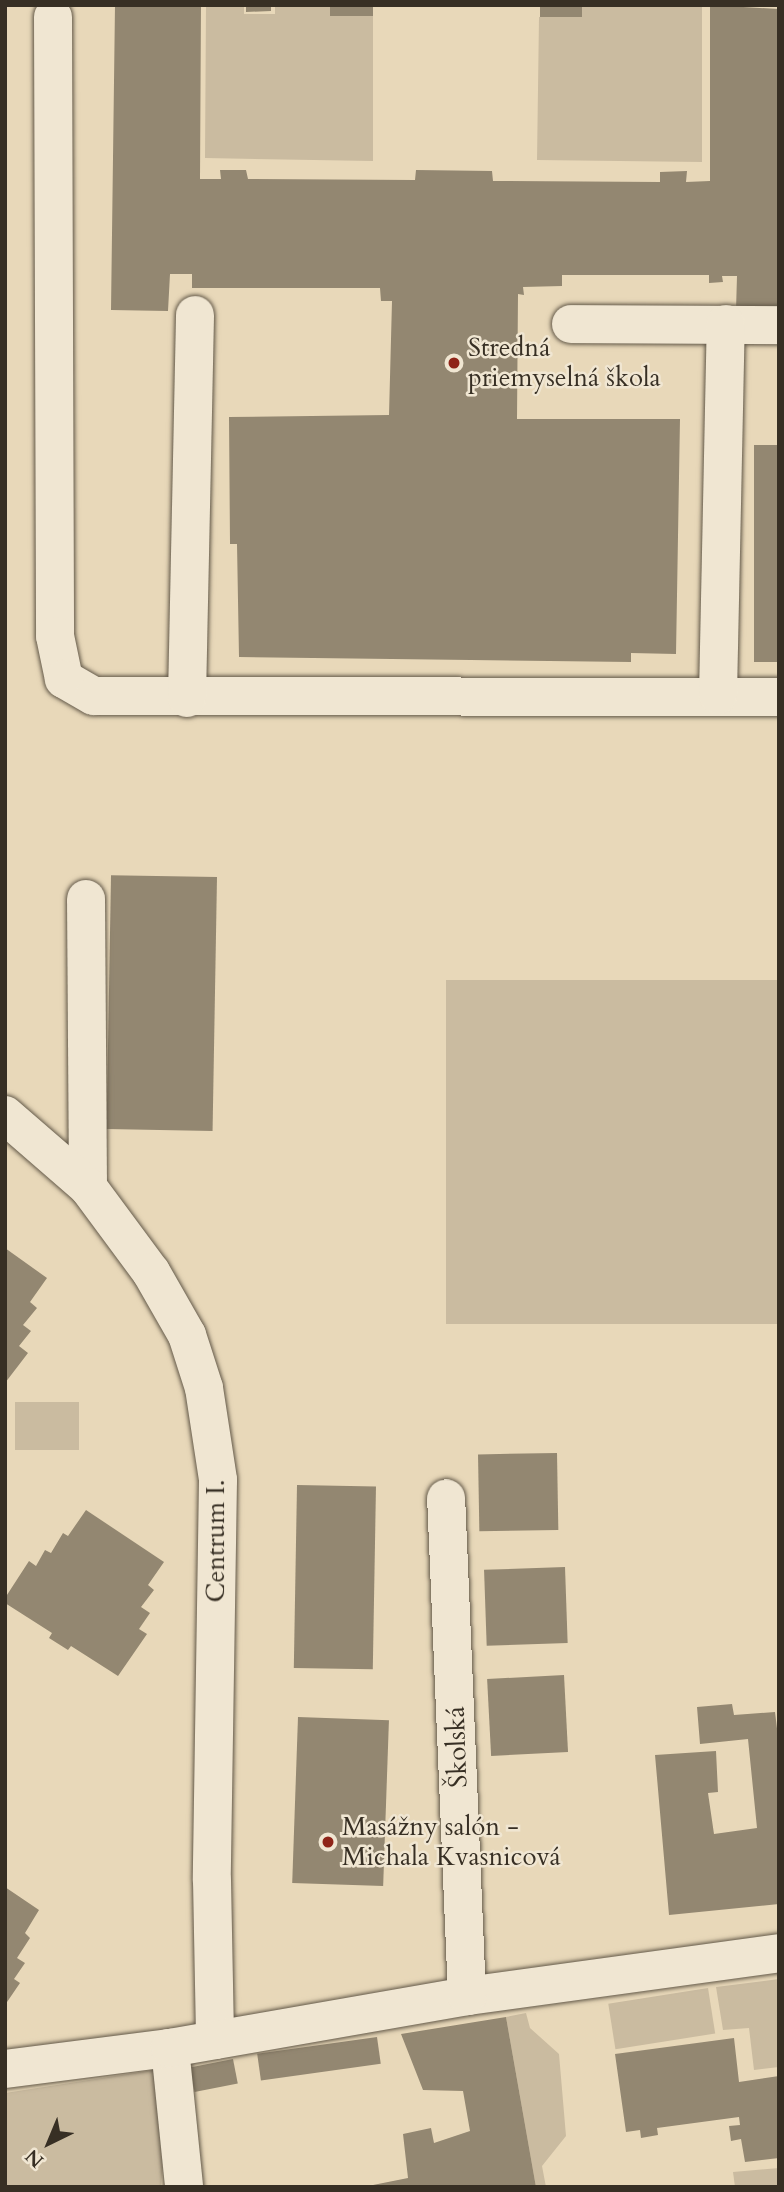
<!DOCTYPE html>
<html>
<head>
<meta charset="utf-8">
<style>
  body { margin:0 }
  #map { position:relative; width:784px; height:2192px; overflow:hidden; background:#e8d8b9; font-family:Cardo,serif }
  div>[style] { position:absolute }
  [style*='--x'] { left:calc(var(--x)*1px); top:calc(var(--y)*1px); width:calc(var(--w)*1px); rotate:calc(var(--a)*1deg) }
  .green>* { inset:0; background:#cabba0; transform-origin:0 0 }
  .building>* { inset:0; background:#938771; transform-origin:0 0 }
  .roads { filter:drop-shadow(0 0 2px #635949) drop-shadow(0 0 2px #635949) }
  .minor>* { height:38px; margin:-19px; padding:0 19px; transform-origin:19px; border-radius:19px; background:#f0e6d2 }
  .dots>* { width:19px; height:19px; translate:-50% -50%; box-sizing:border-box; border:4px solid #f0e6d2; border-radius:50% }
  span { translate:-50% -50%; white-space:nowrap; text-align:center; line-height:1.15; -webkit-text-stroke:5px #f0e6d2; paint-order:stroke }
  .poi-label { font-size:26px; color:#372f24 }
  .left { translate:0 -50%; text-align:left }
  .street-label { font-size:26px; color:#372f24 }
  .frame { position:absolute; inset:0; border:7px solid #372f24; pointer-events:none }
  .north { position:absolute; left:14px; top:2108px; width:70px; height:70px; -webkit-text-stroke:5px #f0e6d2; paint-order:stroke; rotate:223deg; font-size:19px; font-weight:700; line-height:28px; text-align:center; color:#372f24 }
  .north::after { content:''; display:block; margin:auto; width:24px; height:32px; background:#372f24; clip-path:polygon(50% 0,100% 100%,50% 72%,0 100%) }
</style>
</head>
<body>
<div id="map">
  <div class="green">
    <i style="clip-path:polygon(206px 5px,244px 5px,244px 14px,275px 14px,275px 5px,330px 5px,331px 16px,373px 16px,373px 161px,205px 158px)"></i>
    <i style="clip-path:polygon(582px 5px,702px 5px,702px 162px,537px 160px,539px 17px,582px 17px)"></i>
    <i style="left:446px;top:980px;width:333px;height:344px"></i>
    <i style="left:79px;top:1402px;width:48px;height:64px;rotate:90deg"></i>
    <i style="clip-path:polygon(779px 1979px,779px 2067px,754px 2070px,749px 2028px,723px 2030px,716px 1987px)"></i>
    <i style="left:708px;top:1988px;width:46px;height:101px;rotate:81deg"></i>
    <i style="clip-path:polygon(526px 2013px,530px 2028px,559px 2054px,566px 2136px,542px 2166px,546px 2187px,536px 2187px,506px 2017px)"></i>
    <i style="clip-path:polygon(154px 2070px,163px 2160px,161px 2187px,5px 2187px,5px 2093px)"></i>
    <i style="clip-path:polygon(779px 2168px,779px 2187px,735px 2187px,733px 2172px)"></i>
  </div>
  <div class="building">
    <i style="clip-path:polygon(115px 5px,201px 5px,200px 179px,221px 179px,220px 170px,246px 170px,248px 179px,415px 180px,416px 170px,492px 171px,493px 181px,660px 182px,660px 172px,687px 171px,686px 182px,710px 181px,710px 5px,779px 9px,779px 310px,736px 310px,737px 276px,722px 276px,723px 282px,709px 283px,709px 275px,562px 275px,562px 286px,523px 287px,524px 295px,518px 294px,517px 419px,680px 419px,676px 654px,631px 653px,631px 662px,239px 657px,237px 544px,230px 544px,229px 417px,389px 415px,392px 301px,381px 301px,380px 288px,192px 288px,192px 274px,170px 274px,168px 311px,111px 310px)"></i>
    <i style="clip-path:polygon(246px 5px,271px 5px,271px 11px,246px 12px)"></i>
    <i style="left:330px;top:5px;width:43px;height:11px"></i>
    <i style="left:540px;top:5px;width:42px;height:12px"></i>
    <i style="left:754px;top:445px;width:25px;height:217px"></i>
    <i style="left:217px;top:877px;width:254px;height:106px;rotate:91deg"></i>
    <i style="clip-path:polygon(5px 1248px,47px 1278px,30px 1302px,37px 1308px,23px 1325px,31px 1331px,19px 1346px,28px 1353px,5px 1383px)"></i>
    <i style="left:557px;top:1453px;width:77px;height:79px;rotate:89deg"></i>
    <i style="left:297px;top:1485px;width:79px;height:183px;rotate:1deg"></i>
    <i style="clip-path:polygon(86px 1510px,164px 1562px,148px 1585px,154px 1590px,141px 1607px,150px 1613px,139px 1629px,147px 1634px,118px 1676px,71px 1646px,68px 1650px,49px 1638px,52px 1633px,5px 1603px,5px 1598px,29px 1561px,36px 1566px,45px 1550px,51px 1553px,63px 1533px,68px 1536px)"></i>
    <i style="left:565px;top:1567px;width:76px;height:81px;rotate:88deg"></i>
    <i style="left:564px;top:1675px;width:77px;height:77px;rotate:87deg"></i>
    <i style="clip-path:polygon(732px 1704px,734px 1715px,775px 1712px,779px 1745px,779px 1904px,669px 1915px,655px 1755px,716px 1751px,718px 1792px,708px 1793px,714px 1834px,757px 1828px,748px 1739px,700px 1744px,697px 1707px)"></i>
    <i style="left:298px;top:1717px;width:91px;height:166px;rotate:2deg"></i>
    <i style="clip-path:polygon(5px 1887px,39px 1910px,25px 1933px,30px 1938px,17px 1958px,25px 1963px,14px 1979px,20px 1983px,5px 2005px)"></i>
    <i style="clip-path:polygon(506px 2017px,536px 2187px,363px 2187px,408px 2178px,403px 2134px,431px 2128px,434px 2143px,470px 2131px,463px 2091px,423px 2090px,401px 2034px)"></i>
    <i style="left:377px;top:2037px;width:27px;height:121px;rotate:82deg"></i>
    <i style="clip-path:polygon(734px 2038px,739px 2082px,779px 2076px,779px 2158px,745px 2162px,741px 2139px,731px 2141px,729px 2126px,740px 2125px,739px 2117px,657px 2128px,658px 2135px,641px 2138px,640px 2130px,626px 2132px,615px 2054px)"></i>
    <i style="left:233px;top:2059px;width:25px;height:44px;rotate:79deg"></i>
  </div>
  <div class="roads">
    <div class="minor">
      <i style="--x:53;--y:17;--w:619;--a:89.81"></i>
      <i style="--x:55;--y:636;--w:44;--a:78.2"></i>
      <i style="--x:64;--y:679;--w:34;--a:30"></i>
      <i style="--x:94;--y:696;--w:685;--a:0.08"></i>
      <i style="--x:571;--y:324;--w:208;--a:0.3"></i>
      <i style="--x:718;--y:695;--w:371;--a:-88.8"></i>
      <i style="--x:187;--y:698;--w:383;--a:-88.8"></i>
      <i style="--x:86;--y:899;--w:288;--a:89.6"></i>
      <i style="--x:5;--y:1115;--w:110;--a:40.9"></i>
      <i style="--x:88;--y:1187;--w:106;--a:53.5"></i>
      <i style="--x:151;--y:1272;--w:73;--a:60.3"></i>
      <i style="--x:187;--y:1335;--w:56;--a:72.2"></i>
      <i style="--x:204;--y:1388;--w:93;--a:81.3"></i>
      <i style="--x:218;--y:1480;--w:400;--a:90.9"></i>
      <i style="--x:212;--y:1880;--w:160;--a:88.9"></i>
      <i style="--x:467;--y:1996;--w:315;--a:-7.8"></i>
      <i style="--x:170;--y:2048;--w:140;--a:84.2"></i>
      <i style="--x:5;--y:2069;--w:166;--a:-7.3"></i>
      <i style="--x:170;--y:2048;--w:302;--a:-9.9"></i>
      <i style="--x:467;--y:1996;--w:498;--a:-92.4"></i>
    </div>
  </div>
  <div class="dots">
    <i style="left:454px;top:363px;background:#8f2418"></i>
    <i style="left:328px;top:1842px;background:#8f2418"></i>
  </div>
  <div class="poi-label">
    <span class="left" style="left:468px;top:363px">Stredná<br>priemyselná škola</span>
    <span class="left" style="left:342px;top:1842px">Masážny salón -<br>Michala Kvasnicová</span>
  </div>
  <div class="street-label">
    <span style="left:216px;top:1541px;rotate:-90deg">Centrum I.</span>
    <span style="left:457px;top:1747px;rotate:-92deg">Školská</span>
  </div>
  <div class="frame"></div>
  <div class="north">N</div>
</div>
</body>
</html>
